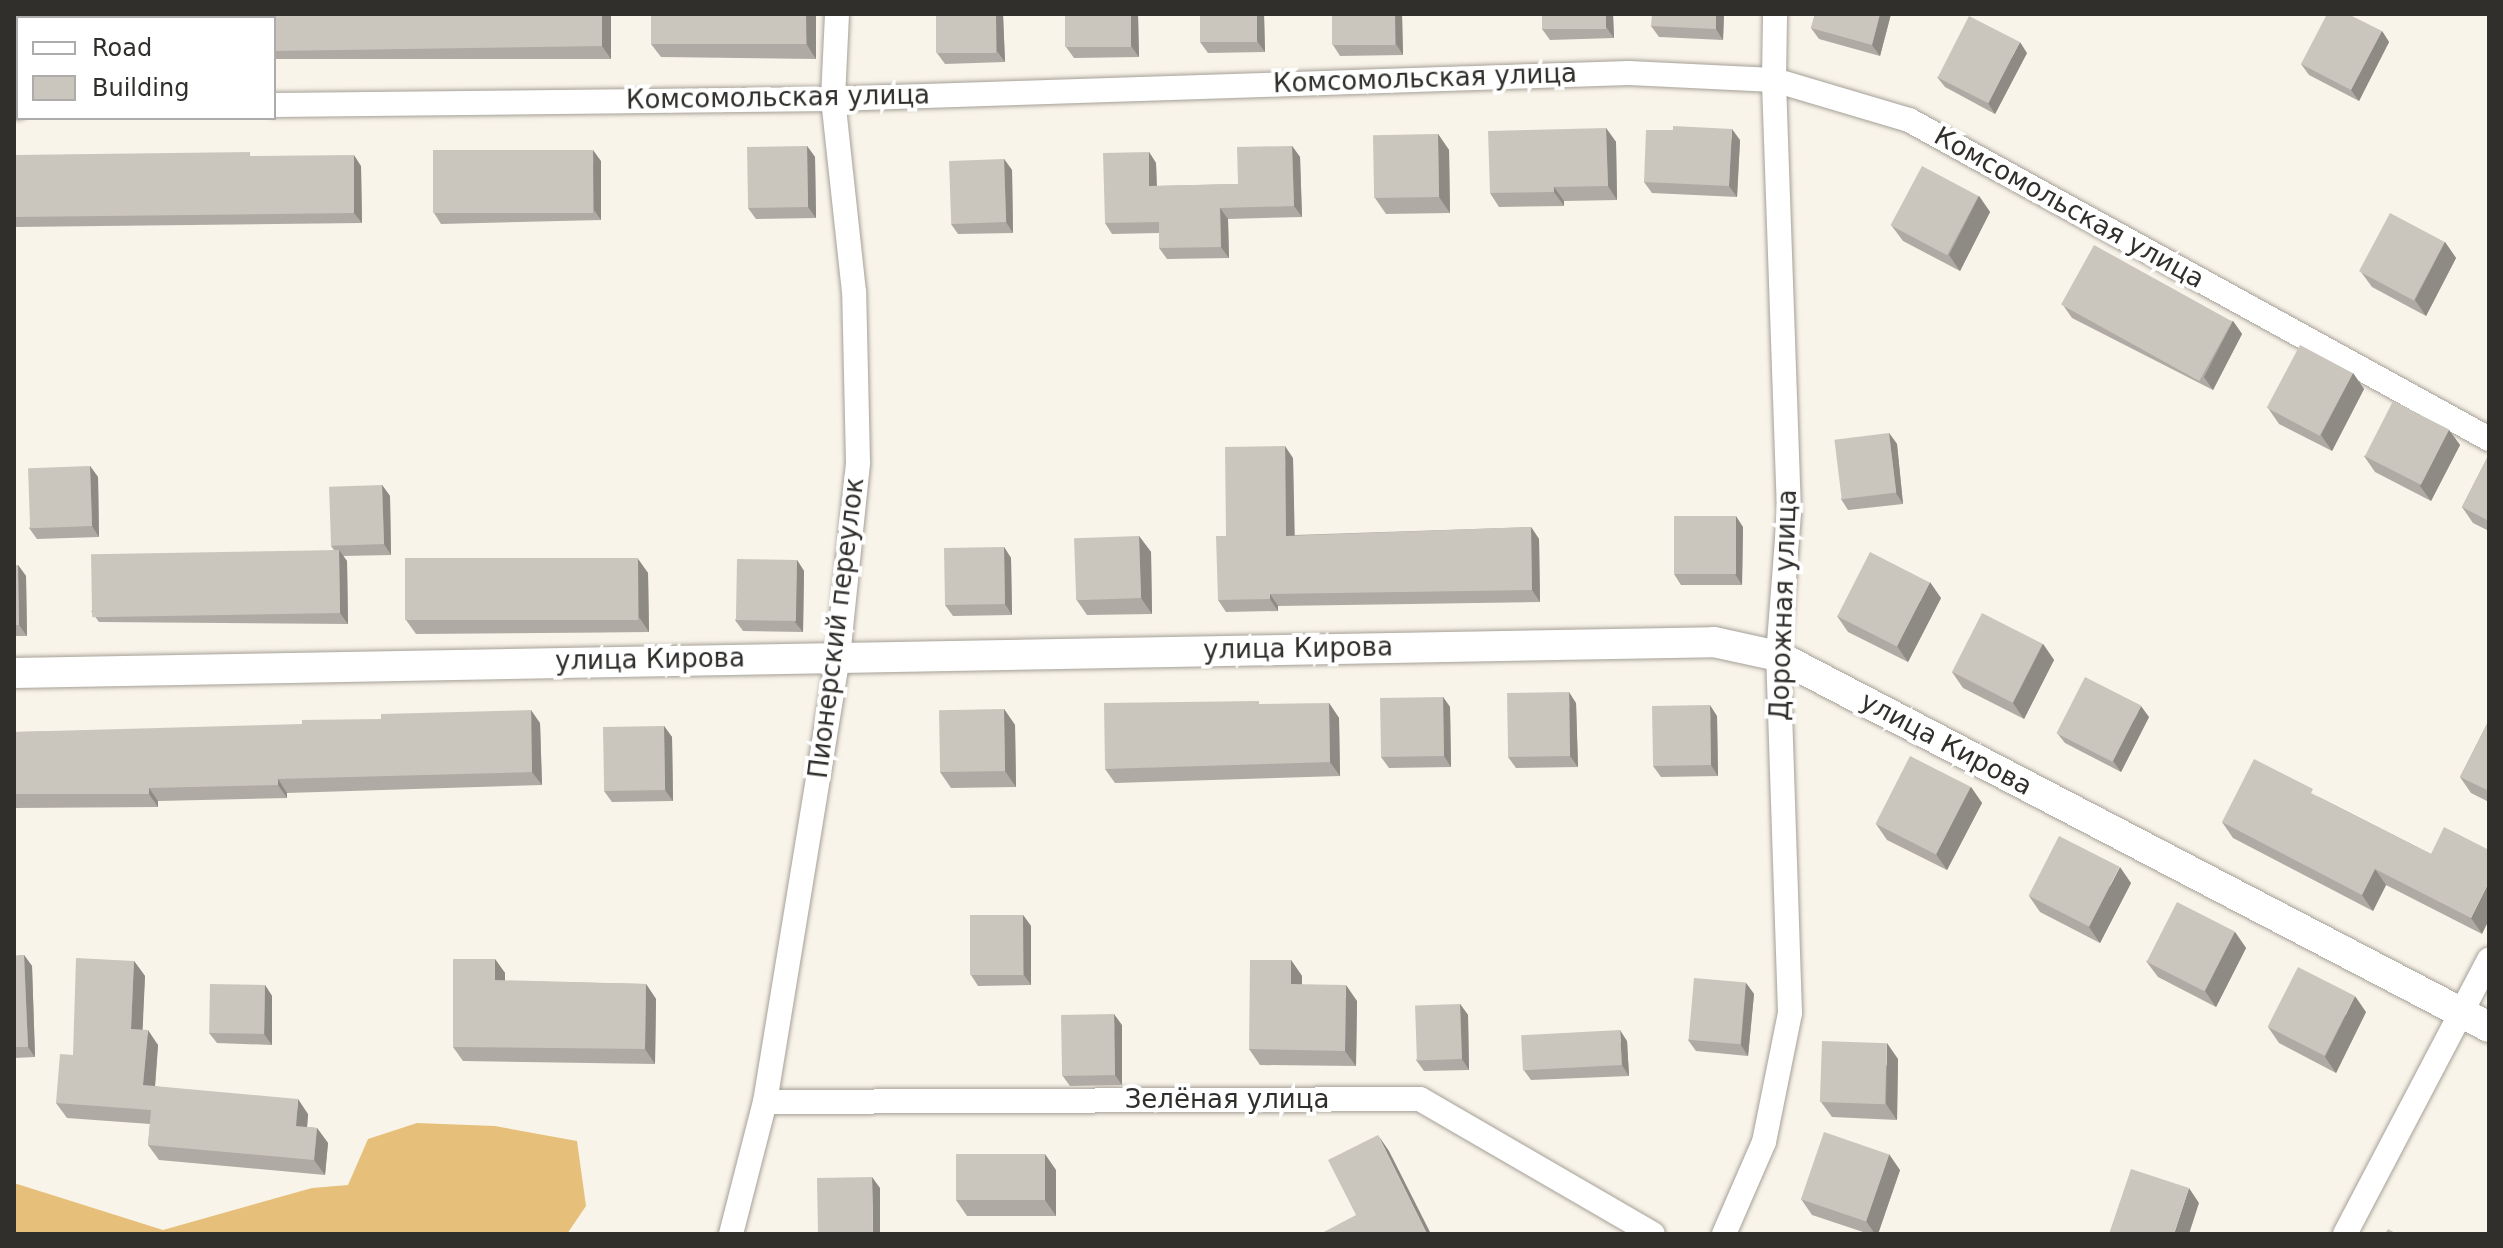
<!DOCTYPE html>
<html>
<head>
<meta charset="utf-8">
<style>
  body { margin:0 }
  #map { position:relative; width:2503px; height:1248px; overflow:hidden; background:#f9f4ea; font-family:"DejaVu Sans",sans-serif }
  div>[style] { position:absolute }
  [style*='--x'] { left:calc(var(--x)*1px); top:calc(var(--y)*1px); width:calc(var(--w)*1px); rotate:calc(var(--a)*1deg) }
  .forest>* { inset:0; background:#e6c07a }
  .roads { filter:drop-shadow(0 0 2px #a5a097) drop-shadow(0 0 2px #a5a097) }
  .minor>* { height:24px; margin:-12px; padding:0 12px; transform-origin:12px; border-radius:12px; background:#fff }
  .tertiary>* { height:30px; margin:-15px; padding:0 15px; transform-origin:15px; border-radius:15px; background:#fff }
  .wall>* { inset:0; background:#afaaa3; transform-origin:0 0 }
  .shaded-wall>* { inset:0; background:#8e8b84; transform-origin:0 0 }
  .building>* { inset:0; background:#cbc6bd; transform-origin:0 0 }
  span { translate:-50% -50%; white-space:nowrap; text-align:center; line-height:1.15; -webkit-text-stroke:8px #fff; paint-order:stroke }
  .street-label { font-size:26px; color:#312f2c }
  .frame { position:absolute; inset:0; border:16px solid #312f2c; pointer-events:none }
  .legend { position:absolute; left:16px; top:16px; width:260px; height:104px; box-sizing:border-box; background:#fff; border:2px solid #adacab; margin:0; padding:10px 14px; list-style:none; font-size:24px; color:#312f2c }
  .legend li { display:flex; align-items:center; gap:16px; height:40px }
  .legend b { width:40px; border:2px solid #adacab }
</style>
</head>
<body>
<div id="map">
  <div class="forest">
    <i style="clip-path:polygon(417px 1123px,495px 1126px,577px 1141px,586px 1206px,567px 1234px,14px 1234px,14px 1183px,163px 1230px,312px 1188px,348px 1185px,368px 1139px)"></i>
  </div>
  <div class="roads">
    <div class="minor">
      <i style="--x:274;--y:105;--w:559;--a:-0.61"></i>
      <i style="--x:833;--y:99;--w:796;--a:-1.87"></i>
      <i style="--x:1629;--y:73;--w:145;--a:2.8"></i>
      <i style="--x:1774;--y:80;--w:141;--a:16.5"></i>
      <i style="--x:1909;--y:120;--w:662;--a:28.81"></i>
      <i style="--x:14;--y:107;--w:4;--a:0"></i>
      <i style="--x:765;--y:1102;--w:655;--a:-0.26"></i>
      <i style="--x:1420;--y:1099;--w:269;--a:30.1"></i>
      <i style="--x:731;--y:1234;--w:136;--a:-75.6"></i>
      <i style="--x:765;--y:1102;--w:451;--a:-80.7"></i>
      <i style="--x:838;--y:657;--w:196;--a:-84.1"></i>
      <i style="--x:858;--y:462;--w:170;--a:-91.3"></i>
      <i style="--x:854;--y:292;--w:194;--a:-96.2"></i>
      <i style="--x:833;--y:99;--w:85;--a:-87.3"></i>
      <i style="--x:1724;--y:1234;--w:100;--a:-66.5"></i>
      <i style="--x:1764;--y:1142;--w:132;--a:-78.6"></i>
      <i style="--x:1790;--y:1013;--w:357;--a:-91.9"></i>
      <i style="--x:1778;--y:656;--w:144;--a:-85.6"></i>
      <i style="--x:1789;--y:512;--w:432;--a:-92"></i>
      <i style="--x:1774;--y:80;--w:66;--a:-89.1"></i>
      <i style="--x:2345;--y:1234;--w:310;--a:-62.3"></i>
    </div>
    <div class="tertiary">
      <i style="--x:14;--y:673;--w:1700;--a:-1.04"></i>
      <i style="--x:1714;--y:642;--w:66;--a:12.3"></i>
      <i style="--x:1778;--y:656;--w:802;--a:27.56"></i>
    </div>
  </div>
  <div class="wall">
    <i style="left:14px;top:14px;width:6px;height:49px;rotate:45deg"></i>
    <i style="left:611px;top:14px;width:45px;height:337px;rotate:90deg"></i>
    <i style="clip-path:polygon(816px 14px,816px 59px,661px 57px,651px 44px)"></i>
    <i style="clip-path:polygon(936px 14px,1003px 14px,1005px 62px,945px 64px,937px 53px)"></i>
    <i style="clip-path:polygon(1138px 14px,1139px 57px,1074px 58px,1066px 47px)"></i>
    <i style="clip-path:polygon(1264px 14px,1265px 52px,1208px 53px,1200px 42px)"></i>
    <i style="clip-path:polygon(1332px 14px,1402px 14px,1403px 55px,1340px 56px,1333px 45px)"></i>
    <i style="clip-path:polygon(1542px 14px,1613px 14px,1614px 38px,1550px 40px,1542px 29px)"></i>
    <i style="clip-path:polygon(1724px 14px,1723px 40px,1659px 37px,1651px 26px)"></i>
    <i style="clip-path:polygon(1815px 14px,1891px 14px,1880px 56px,1819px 39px,1811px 28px)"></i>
    <i style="clip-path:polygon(2382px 31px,2389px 42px,2359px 101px,2309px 75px,2301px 64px)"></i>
    <i style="clip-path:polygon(2027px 53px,1995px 114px,1945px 87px,1937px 77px)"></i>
    <i style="clip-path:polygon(1606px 128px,1616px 142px,1617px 200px,1564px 201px,1564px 206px,1499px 207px,1490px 193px)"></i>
    <i style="clip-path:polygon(1673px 130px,1740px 140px,1737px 197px,1652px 193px,1644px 182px)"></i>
    <i style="clip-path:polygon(1438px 134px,1449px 150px,1450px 213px,1386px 214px,1375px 198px)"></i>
    <i style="clip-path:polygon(807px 146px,815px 157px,816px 218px,756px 219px,748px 208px)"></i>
    <i style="clip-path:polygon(1292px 146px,1300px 157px,1302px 217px,1228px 219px,1229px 258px,1167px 259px,1159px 248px,1159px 233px,1112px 234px,1105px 223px,1149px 152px,1156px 163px,1157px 186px,1238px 184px)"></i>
    <i style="clip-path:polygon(14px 155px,253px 156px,361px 166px,362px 223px,14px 227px)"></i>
    <i style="clip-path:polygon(1004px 159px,1012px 170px,1013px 233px,958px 234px,951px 224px)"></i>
    <i style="clip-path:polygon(601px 161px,601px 220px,441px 224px,434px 213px)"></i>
    <i style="clip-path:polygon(1979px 196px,1990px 212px,1960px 271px,1903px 241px,1891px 225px)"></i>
    <i style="clip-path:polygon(2445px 242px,2456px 258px,2426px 316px,2372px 287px,2361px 272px)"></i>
    <i style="clip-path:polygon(2063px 305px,2233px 321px,2242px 334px,2213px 390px,2072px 318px)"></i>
    <i style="clip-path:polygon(2353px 373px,2364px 389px,2332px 451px,2279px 424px,2268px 408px)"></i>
    <i style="clip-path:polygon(2449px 430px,2460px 445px,2431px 501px,2375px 472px,2364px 456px)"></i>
    <i style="clip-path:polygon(1889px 433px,1897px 444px,1903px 504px,1848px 510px,1841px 499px)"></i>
    <i style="clip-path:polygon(2489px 454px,2489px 531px,2473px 523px,2462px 507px)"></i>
    <i style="clip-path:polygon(1293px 458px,1294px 535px,1531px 527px,1539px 539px,1540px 602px,1278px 606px,1278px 611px,1226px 612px,1218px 600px,1226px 536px)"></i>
    <i style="clip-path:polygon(90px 466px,98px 477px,99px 537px,37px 539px,29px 528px)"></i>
    <i style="clip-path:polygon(382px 485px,390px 496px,391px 555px,343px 556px,347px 561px,348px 624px,99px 622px,91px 611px,334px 550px,331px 546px)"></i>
    <i style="clip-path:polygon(1743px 527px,1742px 585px,1681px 585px,1674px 574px)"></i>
    <i style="clip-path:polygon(1139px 536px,1151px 552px,1152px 614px,1087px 615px,1076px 599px)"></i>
    <i style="clip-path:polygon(1004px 547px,1011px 558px,1012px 615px,953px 616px,945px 605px)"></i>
    <i style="clip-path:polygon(638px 559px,648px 573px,649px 632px,416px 634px,406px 620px)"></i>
    <i style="clip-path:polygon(797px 560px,804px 571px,803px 632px,743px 631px,735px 620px)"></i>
    <i style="clip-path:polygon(14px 565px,18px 565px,26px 576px,27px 636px,14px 636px)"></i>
    <i style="clip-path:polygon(1941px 598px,1908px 662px,1848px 632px,1837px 616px)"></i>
    <i style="clip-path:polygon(2043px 644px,2054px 660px,2024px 719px,1963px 688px,1952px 672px)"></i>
    <i style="clip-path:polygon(1443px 697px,1450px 707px,1451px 767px,1389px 768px,1381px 757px)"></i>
    <i style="clip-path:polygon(1329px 703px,1339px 718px,1340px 776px,1115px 783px,1105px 769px)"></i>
    <i style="clip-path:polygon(1576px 703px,1578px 767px,1516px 768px,1508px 757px)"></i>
    <i style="clip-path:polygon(1004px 709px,1015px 725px,1016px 787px,951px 788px,940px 772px)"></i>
    <i style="clip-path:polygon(1717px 716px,1718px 776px,1661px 777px,1653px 766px)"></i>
    <i style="clip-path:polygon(2149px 717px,2121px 772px,2065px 743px,2057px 733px)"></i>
    <i style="clip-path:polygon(2489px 720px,2489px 802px,2471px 793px,2460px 777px)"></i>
    <i style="clip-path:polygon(540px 723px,542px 785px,287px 793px,287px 798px,158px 801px,158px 807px,14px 808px,14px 732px)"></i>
    <i style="clip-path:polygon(664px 726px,672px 737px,673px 801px,612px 802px,604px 791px)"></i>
    <i style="clip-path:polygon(1971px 787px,1982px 803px,1947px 870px,1887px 840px,1876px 824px)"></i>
    <i style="clip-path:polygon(2319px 797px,2431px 854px,2482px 934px,2386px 885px,2373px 911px,2233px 838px,2222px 822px)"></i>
    <i style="clip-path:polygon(2131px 883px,2100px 943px,2040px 912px,2029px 896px)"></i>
    <i style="clip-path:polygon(1023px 915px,1031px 926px,1031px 985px,978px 986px,971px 975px)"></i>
    <i style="clip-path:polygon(2235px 932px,2246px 948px,2216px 1007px,2158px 977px,2146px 961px)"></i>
    <i style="clip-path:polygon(24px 955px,32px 966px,35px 1057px,14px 1058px,14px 956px)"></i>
    <i style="clip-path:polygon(495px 959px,505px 973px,505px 981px,646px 984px,656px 999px,655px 1064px,463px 1061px,453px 1047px)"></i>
    <i style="clip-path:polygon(1291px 960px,1302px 976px,1302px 985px,1357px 1001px,1356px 1066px,1260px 1065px,1249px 1049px)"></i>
    <i style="clip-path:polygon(134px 961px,145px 976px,142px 1030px,158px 1045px,155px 1086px,308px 1114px,307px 1127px,317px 1128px,328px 1143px,325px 1175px,159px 1160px,148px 1145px,150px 1124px,67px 1118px,56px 1103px,73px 1055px)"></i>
    <i style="clip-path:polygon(1746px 983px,1754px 994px,1748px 1056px,1696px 1051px,1688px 1040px)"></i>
    <i style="clip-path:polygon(265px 985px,272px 996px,272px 1045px,217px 1043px,209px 1033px)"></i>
    <i style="clip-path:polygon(1460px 1004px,1468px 1015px,1469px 1070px,1424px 1071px,1416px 1060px)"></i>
    <i style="clip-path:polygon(2366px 1012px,2336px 1073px,2279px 1043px,2268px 1027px)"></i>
    <i style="clip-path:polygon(1122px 1025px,1122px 1085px,1070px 1086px,1062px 1075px)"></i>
    <i style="clip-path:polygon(1627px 1041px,1629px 1076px,1531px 1080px,1523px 1069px)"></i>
    <i style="clip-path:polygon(1898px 1059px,1897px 1120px,1832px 1117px,1821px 1102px)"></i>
    <i style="clip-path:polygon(1056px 1170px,1056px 1216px,967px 1216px,956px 1200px)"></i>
    <i style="clip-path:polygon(1900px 1170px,1878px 1234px,1869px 1234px,1812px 1215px,1801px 1199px)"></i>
  </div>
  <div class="shaded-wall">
    <i style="left:50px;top:14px;width:7px;height:4px"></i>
    <i style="clip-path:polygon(602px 14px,611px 14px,611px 59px,602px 46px)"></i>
    <i style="clip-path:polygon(806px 14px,816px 14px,816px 59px,807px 45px)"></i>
    <i style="clip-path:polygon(996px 14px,1003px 14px,1005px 62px,997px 51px)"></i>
    <i style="clip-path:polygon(1131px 14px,1138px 14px,1139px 57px,1131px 46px)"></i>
    <i style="clip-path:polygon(1257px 14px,1264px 14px,1265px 52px,1257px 41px)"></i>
    <i style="clip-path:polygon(1395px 14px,1402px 14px,1403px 55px,1396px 44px)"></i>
    <i style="clip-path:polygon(1606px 14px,1613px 14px,1614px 38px,1606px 27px)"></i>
    <i style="clip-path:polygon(1716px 14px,1724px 14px,1723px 40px,1716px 29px)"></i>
    <i style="clip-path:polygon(1880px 14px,1891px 14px,1880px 56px,1872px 45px)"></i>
    <i style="clip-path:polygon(2382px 31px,2389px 42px,2359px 101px,2351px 90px)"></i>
    <i style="clip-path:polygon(2020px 42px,2027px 53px,1995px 114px,1988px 103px)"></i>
    <i style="clip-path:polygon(1606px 128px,1616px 142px,1617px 200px,1608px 186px)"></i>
    <i style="clip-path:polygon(1732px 129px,1740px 140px,1737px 197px,1729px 186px)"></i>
    <i style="clip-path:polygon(1438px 134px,1449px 150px,1450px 213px,1439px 197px)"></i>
    <i style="clip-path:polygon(807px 146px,815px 157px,816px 218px,808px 207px)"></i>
    <i style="clip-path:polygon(1292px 146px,1300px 157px,1302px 217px,1294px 206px)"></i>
    <i style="clip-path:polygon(593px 150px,601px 161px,601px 220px,594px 210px)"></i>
    <i style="clip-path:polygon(1149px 152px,1156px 163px,1157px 197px,1149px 186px)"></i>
    <i style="clip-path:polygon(354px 155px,361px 166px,362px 223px,354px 213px)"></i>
    <i style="clip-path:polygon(1004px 159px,1012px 170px,1013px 233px,1006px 222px)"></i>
    <i style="clip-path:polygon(1554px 187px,1564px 201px,1564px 206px,1554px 192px)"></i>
    <i style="clip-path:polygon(1979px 196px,1990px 212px,1960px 271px,1949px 255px)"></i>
    <i style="clip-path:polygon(1220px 208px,1228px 219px,1229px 258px,1221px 247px)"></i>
    <i style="clip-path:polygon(2445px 242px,2456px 258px,2426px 316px,2415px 300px)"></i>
    <i style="clip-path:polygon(2233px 321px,2242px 334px,2213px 390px,2204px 377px)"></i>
    <i style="clip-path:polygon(2353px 373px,2364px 389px,2332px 451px,2321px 435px)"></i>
    <i style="clip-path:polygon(2449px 430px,2460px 445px,2431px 501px,2420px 486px)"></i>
    <i style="clip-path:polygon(1889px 433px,1897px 444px,1903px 504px,1896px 493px)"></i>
    <i style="clip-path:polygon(1285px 446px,1293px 458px,1295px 547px,1286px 536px)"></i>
    <i style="clip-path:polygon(90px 466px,98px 477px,99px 537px,92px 526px)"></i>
    <i style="clip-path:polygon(382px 485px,390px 496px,391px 555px,384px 544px)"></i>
    <i style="clip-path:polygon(1736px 516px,1743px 527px,1742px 585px,1735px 574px)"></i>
    <i style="clip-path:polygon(1531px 527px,1539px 539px,1540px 602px,1532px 590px)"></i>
    <i style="clip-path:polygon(1139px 536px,1151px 552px,1152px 614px,1141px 598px)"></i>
    <i style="clip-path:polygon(1004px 547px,1011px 558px,1012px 615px,1005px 604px)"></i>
    <i style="clip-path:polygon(339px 550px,347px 561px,348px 624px,340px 613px)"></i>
    <i style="clip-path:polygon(638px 559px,648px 573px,649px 632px,639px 617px)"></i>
    <i style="clip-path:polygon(797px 560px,804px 571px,803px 632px,795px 622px)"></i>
    <i style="clip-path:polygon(18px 565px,26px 576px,27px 636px,19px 625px)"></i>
    <i style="clip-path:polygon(1930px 582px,1941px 598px,1908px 662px,1897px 646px)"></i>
    <i style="clip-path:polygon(1270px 594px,1278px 606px,1278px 611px,1270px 599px)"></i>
    <i style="clip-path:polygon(2043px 644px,2054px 660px,2024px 719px,2013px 703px)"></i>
    <i style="clip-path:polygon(1569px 692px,1576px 703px,1578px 767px,1570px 756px)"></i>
    <i style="clip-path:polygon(1443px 697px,1450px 707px,1451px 767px,1444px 756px)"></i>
    <i style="clip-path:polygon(1329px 703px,1339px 718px,1340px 776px,1330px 762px)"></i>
    <i style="clip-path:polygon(1710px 705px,1717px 716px,1718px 776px,1711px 765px)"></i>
    <i style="clip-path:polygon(2141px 706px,2149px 717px,2121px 772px,2113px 761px)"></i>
    <i style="clip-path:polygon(1004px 709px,1015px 725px,1016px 787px,1005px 771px)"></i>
    <i style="clip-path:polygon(531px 710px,540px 723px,542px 785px,532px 772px)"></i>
    <i style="clip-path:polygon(664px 726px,672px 737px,673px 801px,665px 790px)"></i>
    <i style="clip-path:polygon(278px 779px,287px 793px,287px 798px,278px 785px)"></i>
    <i style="clip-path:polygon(1971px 787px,1982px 803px,1947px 870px,1936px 854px)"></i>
    <i style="clip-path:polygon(149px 788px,158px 801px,158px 807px,149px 794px)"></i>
    <i style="clip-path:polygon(2120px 867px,2131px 883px,2100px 943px,2089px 927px)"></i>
    <i style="clip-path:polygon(2375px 869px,2386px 885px,2373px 911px,2362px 895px)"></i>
    <i style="clip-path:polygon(2489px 882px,2489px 920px,2482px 934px,2471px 918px)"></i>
    <i style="clip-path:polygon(1023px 915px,1031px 926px,1031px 985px,1024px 975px)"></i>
    <i style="clip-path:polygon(2235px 932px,2246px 948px,2216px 1007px,2205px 991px)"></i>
    <i style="clip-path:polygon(24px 955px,32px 966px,35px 1057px,28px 1047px)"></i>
    <i style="clip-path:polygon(495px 959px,505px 973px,505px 995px,495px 980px)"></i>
    <i style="clip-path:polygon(1291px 960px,1302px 976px,1302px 1000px,1291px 984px)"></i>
    <i style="clip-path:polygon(134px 961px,145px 976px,142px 1044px,131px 1029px)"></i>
    <i style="clip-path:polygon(1746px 983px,1754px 994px,1748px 1056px,1741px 1045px)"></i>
    <i style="clip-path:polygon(646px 984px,656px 999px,655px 1064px,645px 1049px)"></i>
    <i style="clip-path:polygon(265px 985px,272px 996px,272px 1045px,264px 1034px)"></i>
    <i style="clip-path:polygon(1346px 985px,1357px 1001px,1356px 1066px,1345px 1051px)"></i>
    <i style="clip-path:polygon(2355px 996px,2366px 1012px,2336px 1073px,2325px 1057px)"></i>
    <i style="clip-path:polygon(1460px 1004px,1468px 1015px,1469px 1070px,1462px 1059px)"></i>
    <i style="clip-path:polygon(1114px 1014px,1122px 1025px,1122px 1085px,1115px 1075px)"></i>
    <i style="clip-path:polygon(148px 1030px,158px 1045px,154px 1100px,143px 1085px)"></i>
    <i style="clip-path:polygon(1620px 1030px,1627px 1041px,1629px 1076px,1622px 1065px)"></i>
    <i style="clip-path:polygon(1887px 1043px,1898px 1059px,1897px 1120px,1886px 1104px)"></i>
    <i style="clip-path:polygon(298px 1099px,308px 1114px,306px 1141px,296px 1126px)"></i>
    <i style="clip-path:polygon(317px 1128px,328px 1143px,325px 1175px,314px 1160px)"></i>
    <i style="clip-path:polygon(1378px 1135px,1389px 1151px,1431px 1234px,1427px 1234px)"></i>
    <i style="clip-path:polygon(1045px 1154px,1056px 1170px,1056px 1216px,1045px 1200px)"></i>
    <i style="clip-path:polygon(1889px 1154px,1900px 1170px,1878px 1234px,1875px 1234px,1866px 1221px)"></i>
    <i style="clip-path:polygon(872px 1177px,880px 1188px,880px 1234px,873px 1234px)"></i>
    <i style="clip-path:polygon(2189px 1188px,2199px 1203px,2189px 1234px,2174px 1234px)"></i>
  </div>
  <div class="building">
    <i style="clip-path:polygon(14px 14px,50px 14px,50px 18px,18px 18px,18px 52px,14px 52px)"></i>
    <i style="clip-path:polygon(130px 14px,602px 14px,602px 46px,274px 51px,274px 18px,130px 18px)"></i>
    <i style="left:651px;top:14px;width:155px;height:30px"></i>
    <i style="left:936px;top:14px;width:60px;height:39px"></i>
    <i style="left:1065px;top:14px;width:66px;height:33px"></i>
    <i style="left:1200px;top:14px;width:57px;height:28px"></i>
    <i style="left:1332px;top:14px;width:63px;height:31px"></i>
    <i style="left:1542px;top:14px;width:64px;height:15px"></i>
    <i style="clip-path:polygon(1652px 14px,1716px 14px,1716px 29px,1651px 26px)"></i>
    <i style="clip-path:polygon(1815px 14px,1880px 14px,1872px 45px,1811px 28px)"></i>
    <i style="clip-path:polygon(2327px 14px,2348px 14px,2382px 31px,2351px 90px,2301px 64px)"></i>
    <i style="left:1969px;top:16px;width:57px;height:69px;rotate:27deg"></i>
    <i style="clip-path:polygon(1673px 126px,1732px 129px,1729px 186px,1644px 182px,1646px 130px,1673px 130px)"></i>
    <i style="clip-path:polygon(1606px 128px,1608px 186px,1554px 187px,1554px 192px,1490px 193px,1488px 131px)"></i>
    <i style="left:1438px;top:134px;width:63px;height:65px;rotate:89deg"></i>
    <i style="left:807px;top:146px;width:61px;height:60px;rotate:89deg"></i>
    <i style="clip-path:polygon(1292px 146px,1294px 206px,1220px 208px,1221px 247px,1159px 248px,1159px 222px,1105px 223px,1103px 153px,1149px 152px,1149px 186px,1238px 184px,1237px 147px)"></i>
    <i style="left:433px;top:150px;width:160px;height:63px"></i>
    <i style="clip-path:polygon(250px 152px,250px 156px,354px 155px,354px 213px,14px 217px,14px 155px)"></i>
    <i style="left:1004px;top:159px;width:63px;height:55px;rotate:88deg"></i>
    <i style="left:1922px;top:166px;width:64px;height:67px;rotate:28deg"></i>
    <i style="left:2390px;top:213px;width:62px;height:66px;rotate:28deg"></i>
    <i style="left:2094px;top:245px;width:158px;height:68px;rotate:29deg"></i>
    <i style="left:2300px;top:345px;width:60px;height:71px;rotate:28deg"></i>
    <i style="left:2393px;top:401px;width:63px;height:62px;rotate:27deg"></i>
    <i style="left:1889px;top:433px;width:60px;height:55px;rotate:83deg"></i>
    <i style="clip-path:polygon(1285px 446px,1286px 536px,1531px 527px,1532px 590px,1270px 594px,1270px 599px,1218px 600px,1216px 536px,1226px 536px,1225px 447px)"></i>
    <i style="clip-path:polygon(2489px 454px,2489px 521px,2462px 507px)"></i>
    <i style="left:90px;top:466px;width:60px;height:62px;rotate:88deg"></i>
    <i style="left:382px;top:485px;width:59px;height:53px;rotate:88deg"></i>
    <i style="left:1674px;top:516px;width:62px;height:58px"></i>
    <i style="left:1139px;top:536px;width:62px;height:65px;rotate:88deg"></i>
    <i style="left:1004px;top:547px;width:57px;height:60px;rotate:89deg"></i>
    <i style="left:339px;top:550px;width:63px;height:248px;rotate:89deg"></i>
    <i style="left:1870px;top:552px;width:67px;height:72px;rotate:27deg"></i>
    <i style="left:405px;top:558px;width:233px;height:62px"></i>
    <i style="left:737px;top:559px;width:60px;height:61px;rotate:1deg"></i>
    <i style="clip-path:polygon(14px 565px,18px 565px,19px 625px,14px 625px)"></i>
    <i style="left:1982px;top:613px;width:68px;height:66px;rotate:27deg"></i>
    <i style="left:2085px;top:677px;width:63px;height:63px;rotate:27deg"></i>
    <i style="left:1569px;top:692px;width:64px;height:62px;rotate:89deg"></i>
    <i style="left:1443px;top:697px;width:59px;height:63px;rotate:89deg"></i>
    <i style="clip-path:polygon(1259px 701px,1259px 704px,1329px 703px,1330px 762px,1105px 769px,1104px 703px)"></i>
    <i style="left:1710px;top:705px;width:60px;height:58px;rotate:89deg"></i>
    <i style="left:1004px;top:709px;width:62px;height:65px;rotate:89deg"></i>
    <i style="clip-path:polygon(531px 710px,532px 772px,278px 779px,278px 785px,149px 788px,149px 794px,14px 794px,14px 732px,302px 724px,302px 720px,381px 719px,381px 714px)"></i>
    <i style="clip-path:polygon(2489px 720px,2489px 791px,2460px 777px)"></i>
    <i style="left:664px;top:726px;width:64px;height:61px;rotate:89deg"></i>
    <i style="left:1910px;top:756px;width:68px;height:76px;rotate:27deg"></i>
    <i style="clip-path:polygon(2254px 759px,2313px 789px,2311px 793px,2431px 854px,2444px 827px,2489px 850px,2489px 882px,2471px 918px,2375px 869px,2362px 895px,2222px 822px)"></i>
    <i style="left:2059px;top:836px;width:68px;height:67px;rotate:27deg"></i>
    <i style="left:2177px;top:902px;width:65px;height:67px;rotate:27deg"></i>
    <i style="left:970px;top:915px;width:53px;height:60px"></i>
    <i style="clip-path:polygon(24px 955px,28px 1047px,14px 1047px,14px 956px)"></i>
    <i style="clip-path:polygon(76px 958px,134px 961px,131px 1029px,148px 1030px,143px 1085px,298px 1099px,296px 1126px,317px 1128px,314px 1160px,148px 1145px,151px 1110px,56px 1103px,60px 1054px,73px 1055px)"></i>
    <i style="clip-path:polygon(453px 959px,495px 959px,495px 980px,646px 984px,645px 1049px,453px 1047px)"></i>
    <i style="clip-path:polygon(1250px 960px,1291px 960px,1291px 984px,1346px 985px,1345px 1051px,1249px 1049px)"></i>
    <i style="left:2298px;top:967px;width:64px;height:67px;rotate:27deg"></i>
    <i style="left:1694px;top:978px;width:52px;height:62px;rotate:5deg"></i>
    <i style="left:210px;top:984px;width:55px;height:49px;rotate:1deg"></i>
    <i style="left:1460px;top:1004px;width:55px;height:45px;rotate:88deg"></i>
    <i style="left:1114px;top:1014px;width:61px;height:53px;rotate:89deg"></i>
    <i style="left:1620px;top:1030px;width:35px;height:99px;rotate:87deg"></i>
    <i style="left:1822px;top:1041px;width:65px;height:61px;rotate:2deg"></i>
    <i style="left:1824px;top:1132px;width:69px;height:71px;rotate:19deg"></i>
    <i style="clip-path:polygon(1378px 1135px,1427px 1234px,1320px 1234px,1356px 1215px,1328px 1160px)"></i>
    <i style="left:956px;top:1154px;width:89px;height:46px"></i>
    <i style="clip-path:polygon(2131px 1169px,2189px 1188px,2174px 1234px,2109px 1234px)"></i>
    <i style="left:872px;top:1177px;width:57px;height:55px;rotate:89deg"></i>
    <i style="clip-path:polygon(2388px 1229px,2397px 1234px,2385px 1234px)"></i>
  </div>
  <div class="street-label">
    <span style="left:1425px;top:79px;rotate:-2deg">Комсомольская улица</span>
    <span style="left:778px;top:98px;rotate:-1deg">Комсомольская улица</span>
    <span style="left:2069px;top:208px;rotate:29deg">Комсомольская улица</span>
    <span style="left:1784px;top:605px;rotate:-88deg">Дорожная улица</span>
    <span style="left:837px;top:628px;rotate:-83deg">Пионерский переулок</span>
    <span style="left:1298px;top:649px;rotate:-1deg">улица Кирова</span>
    <span style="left:650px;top:660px;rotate:-1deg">улица Кирова</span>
    <span style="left:1946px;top:744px;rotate:28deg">улица Кирова</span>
    <span style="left:1227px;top:1100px">Зелёная улица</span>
  </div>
  <div class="frame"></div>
  <ul class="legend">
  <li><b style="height:10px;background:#fff"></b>Road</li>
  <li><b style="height:22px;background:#cbc6bd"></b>Building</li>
  </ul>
</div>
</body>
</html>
